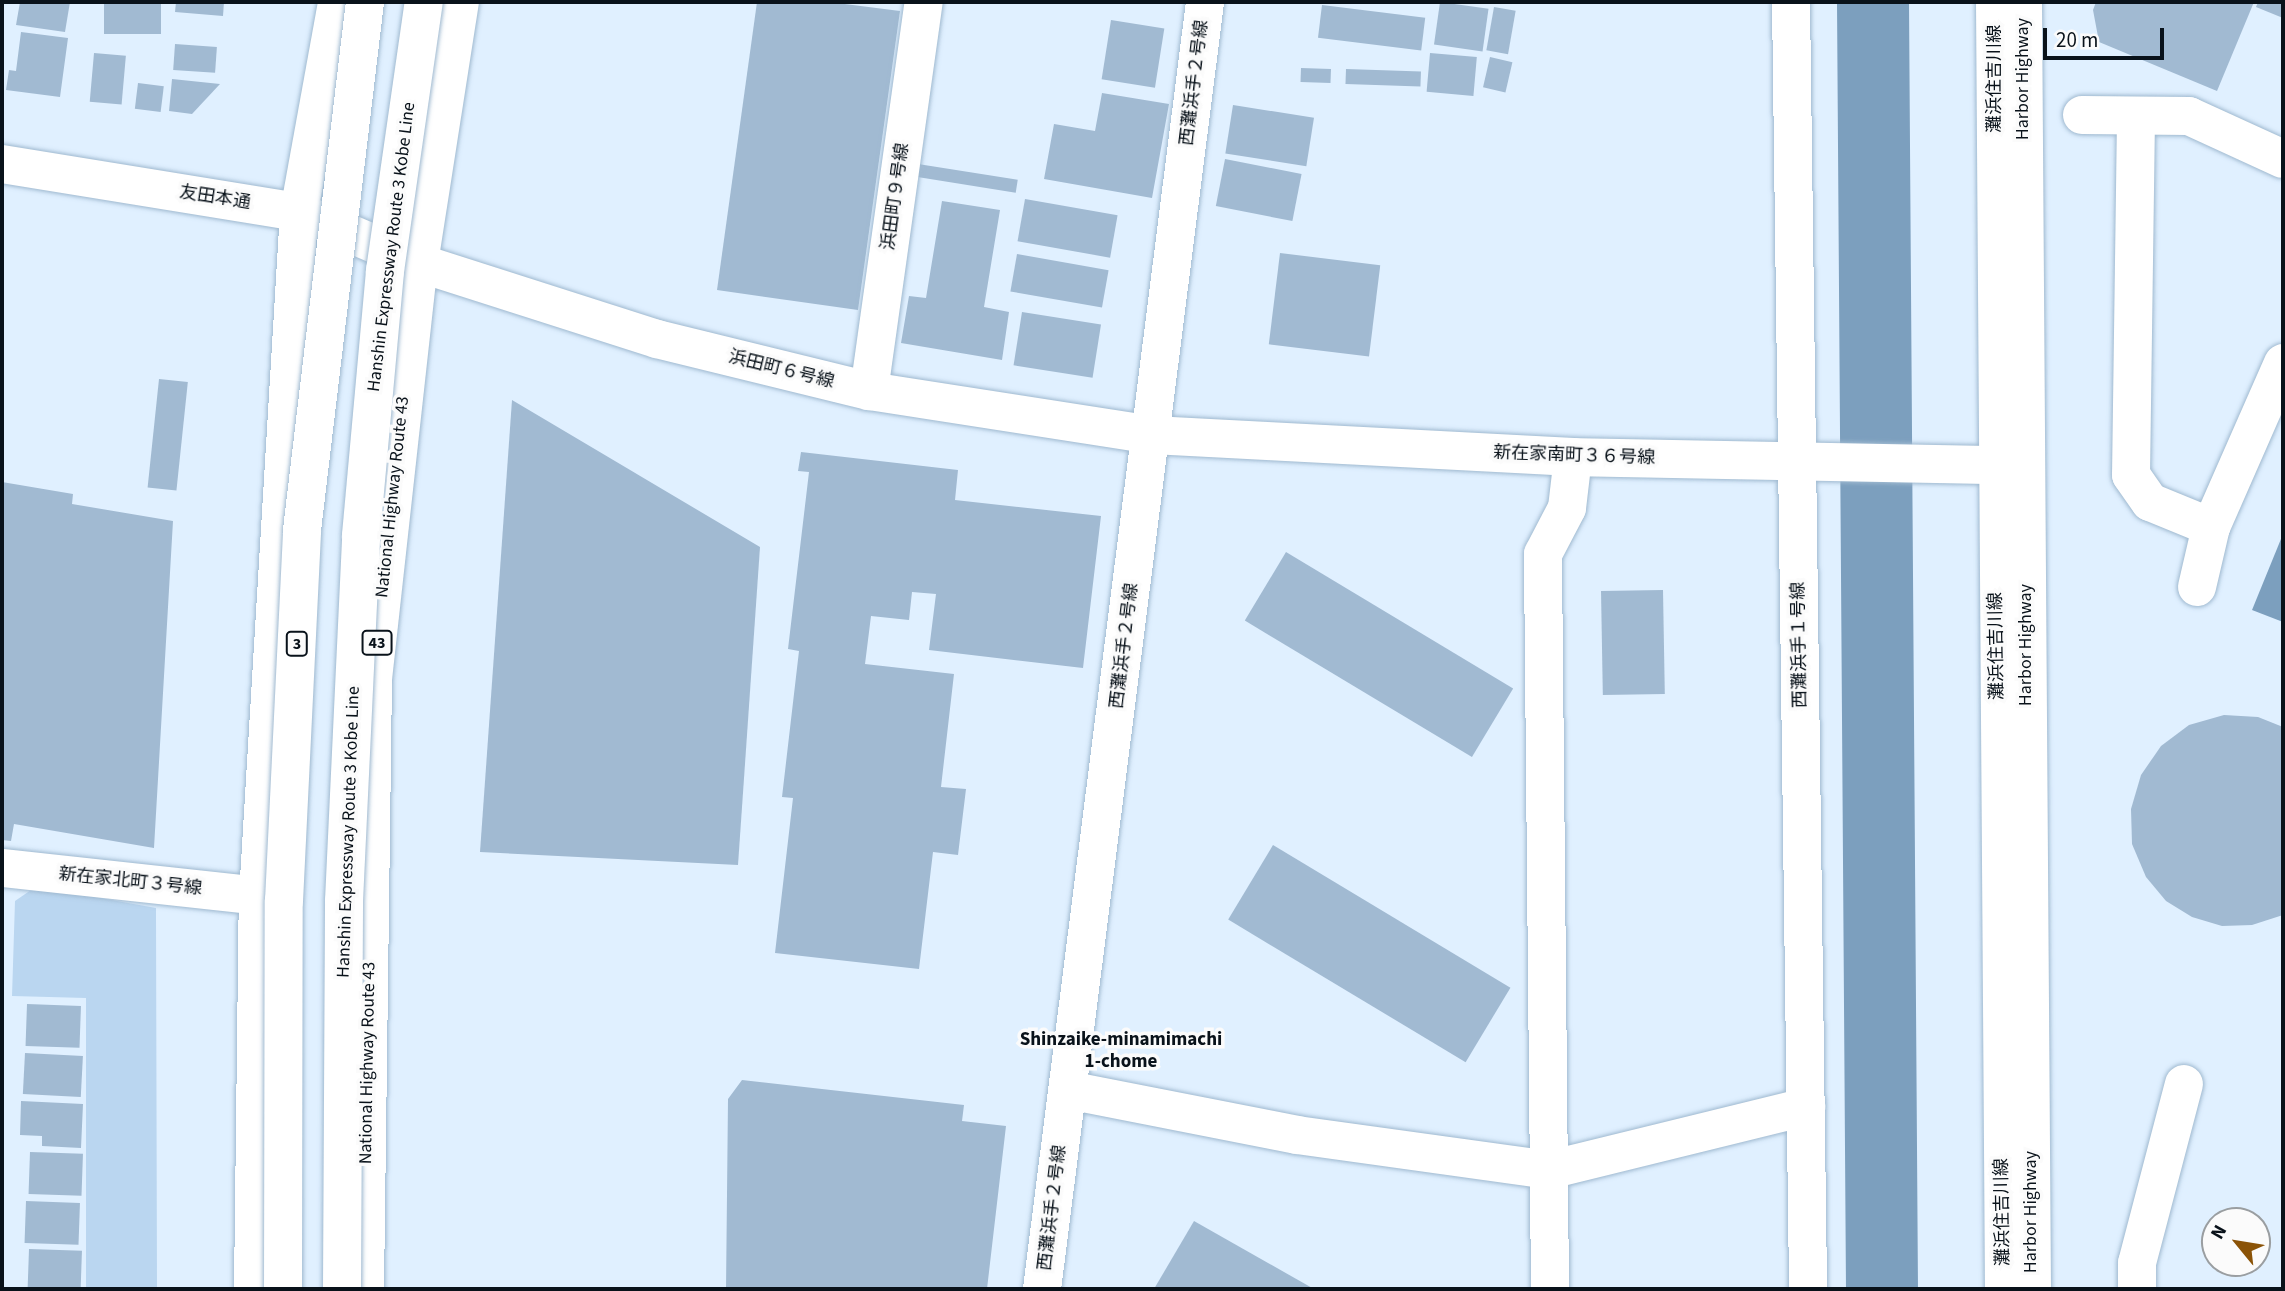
<!DOCTYPE html>
<html>
<head>
<meta charset="utf-8">
<style>
  body { margin:0 }
  #map { position:relative; width:2285px; height:1291px; overflow:hidden; background:#e0f0ff; font-family:"Source Sans 3","Noto Sans JP",sans-serif }
  div>[style] { position:absolute }
  [style*='--x'] { left:calc(var(--x)*1px); top:calc(var(--y)*1px); width:calc(var(--w)*1px); rotate:calc(var(--a)*1deg) }
  .green>* { inset:0; background:#bad6f0 }
  .water>* { inset:0; background:#7c9fbe }
  .river>* { height:72px; margin:-36px; padding:0 36px; transform-origin:36px; border-radius:36px; background:#7c9fbe }
  .building>* { inset:0; background:#a1bad2; transform-origin:0 0 }
  .roads { filter:drop-shadow(0 0 2px #9fb9d0) drop-shadow(0 0 2px #9fb9d0) }
  .minor>* { height:38px; margin:-19px; padding:0 19px; transform-origin:19px; border-radius:19px; background:#fff }
  .highway>* { height:38px; margin:-19px; padding:0 19px; transform-origin:19px; border-radius:19px; background:#fff }
  .bridges { filter:drop-shadow(0 0 2px #9fb9d0) drop-shadow(0 0 2px #9fb9d0) }
  .highway-bridge>* { height:38px; margin:-19px; padding:0 19px; transform-origin:19px; border-radius:19px; background:#fff }
  span { translate:-50% -50%; white-space:nowrap; text-align:center; line-height:1.15; -webkit-text-stroke:7px #fbfbfb; paint-order:stroke }
  .shield-label span { padding:2px 5px; background:#fbfbfb; border:2px solid; border-radius:5px; -webkit-text-stroke-width:0 }
  .shield-label { font-size:16px; color:#09121a; font-weight:700 }
  .street-label { font-size:18px; color:#09121a }
  .neighbourhood-label { font-size:19px; color:#09121a; font-weight:700 }
  .frame { position:absolute; inset:0; border:4px solid #09121a; pointer-events:none }
  .north { position:absolute; left:2201px; top:1207px; width:70px; height:70px; box-sizing:border-box; background:#fbfbfb; border:2px solid #9a9ea1; border-radius:50%; rotate:300deg; font-size:19px; font-weight:700; line-height:28px; text-align:center; color:#09121a }
  .north::after { content:''; display:block; margin:auto; width:24px; height:32px; background:#8b5307; clip-path:polygon(50% 0,100% 100%,50% 72%,0 100%) }
  .scale { position:absolute; left:2043px; top:28px; width:121px; height:32px; box-sizing:border-box; border:4px solid #09121a; border-top:0; padding-left:9px; font-size:21px; line-height:24px; white-space:nowrap; color:#09121a; -webkit-text-stroke:5px #fbfbfb; paint-order:stroke }
</style>
</head>
<body>
<div id="map">
  <div class="green">
    <i style="clip-path:polygon(45px 888px,156px 908px,157px 1289px,86px 1289px,86px 998px,12px 996px,15px 901px,31px 890px)"></i>
  </div>
  <div class="water">
    <i style="clip-path:polygon(2283px 534px,2283px 622px,2252px 610px)"></i>
  </div>
  <div class="river">
    <i style="--x:1873;--y:2;--w:1287;--a:89.6"></i>
  </div>
  <div class="building">
    <i style="clip-path:polygon(20px 2px,70px 2px,65px 32px,16px 25px)"></i>
    <i style="left:104px;top:2px;width:57px;height:32px"></i>
    <i style="clip-path:polygon(176px 2px,224px 2px,223px 16px,175px 12px)"></i>
    <i style="clip-path:polygon(757px 2px,829px 2px,900px 11px,858px 310px,717px 290px)"></i>
    <i style="left:1440px;top:2px;width:49px;height:43px;rotate:8deg"></i>
    <i style="clip-path:polygon(2096px 2px,2254px 2px,2217px 91px,2099px 42px,2093px 10px)"></i>
    <i style="clip-path:polygon(2258px 2px,2283px 2px,2283px 18px,2256px 7px)"></i>
    <i style="left:1322px;top:5px;width:104px;height:33px;rotate:7deg"></i>
    <i style="left:1494px;top:7px;width:22px;height:44px;rotate:10deg"></i>
    <i style="left:1111px;top:20px;width:54px;height:60px;rotate:9deg"></i>
    <i style="clip-path:polygon(21px 32px,68px 38px,60px 97px,6px 90px,9px 70px,16px 71px)"></i>
    <i style="left:175px;top:44px;width:42px;height:26px;rotate:4deg"></i>
    <i style="left:94px;top:53px;width:32px;height:49px;rotate:5deg"></i>
    <i style="left:1430px;top:53px;width:47px;height:39px;rotate:5deg"></i>
    <i style="left:1490px;top:57px;width:23px;height:31px;rotate:13deg"></i>
    <i style="left:1301px;top:68px;width:30px;height:14px;rotate:2deg"></i>
    <i style="left:1346px;top:69px;width:75px;height:15px;rotate:2deg"></i>
    <i style="clip-path:polygon(172px 79px,220px 84px,192px 114px,169px 111px)"></i>
    <i style="left:138px;top:83px;width:26px;height:26px;rotate:7deg"></i>
    <i style="clip-path:polygon(1102px 93px,1169px 104px,1152px 198px,1044px 179px,1054px 124px,1095px 131px)"></i>
    <i style="left:1233px;top:105px;width:82px;height:49px;rotate:9deg"></i>
    <i style="left:1225px;top:159px;width:78px;height:48px;rotate:11deg"></i>
    <i style="left:918px;top:164px;width:101px;height:13px;rotate:9deg"></i>
    <i style="left:1025px;top:199px;width:94px;height:43px;rotate:10deg"></i>
    <i style="clip-path:polygon(942px 201px,1000px 210px,984px 307px,1009px 312px,1002px 360px,901px 343px,909px 296px,926px 298px)"></i>
    <i style="left:1280px;top:253px;width:101px;height:92px;rotate:7deg"></i>
    <i style="left:1017px;top:254px;width:93px;height:38px;rotate:10deg"></i>
    <i style="left:1022px;top:312px;width:80px;height:54px;rotate:9deg"></i>
    <i style="left:159px;top:379px;width:29px;height:109px;rotate:6deg"></i>
    <i style="clip-path:polygon(512px 400px,760px 547px,738px 865px,480px 852px)"></i>
    <i style="clip-path:polygon(801px 452px,958px 470px,955px 500px,1101px 516px,1083px 668px,929px 650px,936px 594px,912px 592px,909px 620px,871px 616px,865px 664px,954px 674px,941px 787px,966px 789px,958px 855px,933px 852px,919px 969px,775px 953px,793px 798px,782px 797px,799px 651px,788px 649px,809px 472px,798px 471px)"></i>
    <i style="clip-path:polygon(2px 482px,73px 494px,72px 504px,173px 521px,154px 848px,14px 824px,11px 841px,2px 840px)"></i>
    <i style="left:1286px;top:552px;width:265px;height:80px;rotate:31deg"></i>
    <i style="left:1663px;top:590px;width:104px;height:62px;rotate:89deg"></i>
    <i style="clip-path:polygon(2224px 715px,2258px 717px,2283px 727px,2283px 915px,2252px 925px,2222px 926px,2192px 917px,2166px 901px,2146px 877px,2132px 844px,2131px 809px,2141px 775px,2161px 746px,2189px 725px)"></i>
    <i style="left:1273px;top:845px;width:277px;height:87px;rotate:31deg"></i>
    <i style="left:27px;top:1004px;width:54px;height:42px;rotate:2deg"></i>
    <i style="left:25px;top:1053px;width:58px;height:41px;rotate:3deg"></i>
    <i style="clip-path:polygon(742px 1080px,964px 1105px,962px 1121px,1006px 1126px,987px 1289px,726px 1289px,728px 1099px)"></i>
    <i style="clip-path:polygon(21px 1101px,83px 1104px,81px 1148px,42px 1146px,42px 1136px,20px 1135px)"></i>
    <i style="left:30px;top:1152px;width:53px;height:42px;rotate:2deg"></i>
    <i style="left:26px;top:1201px;width:54px;height:42px;rotate:2deg"></i>
    <i style="clip-path:polygon(1194px 1221px,1314px 1289px,1154px 1289px)"></i>
    <i style="left:29px;top:1249px;width:53px;height:40px;rotate:2deg"></i>
  </div>
  <div class="roads">
    <div class="minor">
      <i style="--x:1791;--y:2;--w:1287;--a:89.24"></i>
      <i style="--x:1995;--y:2;--w:1287;--a:89.6"></i>
      <i style="--x:2023;--y:2;--w:1287;--a:89.6"></i>
      <i style="--x:2082;--y:115;--w:107;--a:0.5"></i>
      <i style="--x:2189;--y:116;--w:103;--a:24.6"></i>
      <i style="--x:2136;--y:118;--w:357;--a:90.8"></i>
      <i style="--x:2131;--y:475;--w:33;--a:55"></i>
      <i style="--x:2150;--y:502;--w:66;--a:22.3"></i>
      <i style="--x:2;--y:164;--w:301;--a:9.2"></i>
      <i style="--x:299;--y:212;--w:130;--a:23"></i>
      <i style="--x:419;--y:263;--w:250;--a:17.7"></i>
      <i style="--x:657;--y:339;--w:218;--a:13.8"></i>
      <i style="--x:869;--y:391;--w:286;--a:8.8"></i>
      <i style="--x:1152;--y:435;--w:422;--a:3"></i>
      <i style="--x:1573;--y:457;--w:423;--a:1.1"></i>
      <i style="--x:869;--y:391;--w:393;--a:-82"></i>
      <i style="--x:2197;--y:587;--w:62;--a:-76.9"></i>
      <i style="--x:2211;--y:527;--w:179;--a:-66.3"></i>
      <i style="--x:2;--y:868;--w:258;--a:6.2"></i>
      <i style="--x:1068;--y:1090;--w:233;--a:11.1"></i>
      <i style="--x:1297;--y:1135;--w:254;--a:7.9"></i>
      <i style="--x:1549;--y:1170;--w:265;--a:-13.8"></i>
      <i style="--x:1042;--y:1289;--w:1297;--a:-82.78"></i>
      <i style="--x:1550;--y:1289;--w:735;--a:-90.55"></i>
      <i style="--x:1543;--y:554;--w:52;--a:-62.4"></i>
      <i style="--x:1567;--y:508;--w:51;--a:-83.3"></i>
      <i style="--x:2137;--y:1289;--w:26;--a:-90"></i>
      <i style="--x:2137;--y:1263;--w:185;--a:-75.3"></i>
    </div>
    <div class="highway">
      <i style="--x:253;--y:1289;--w:393;--a:-89.3"></i>
      <i style="--x:258;--y:896;--w:685;--a:-86.57"></i>
      <i style="--x:299;--y:212;--w:213;--a:-79.7"></i>
      <i style="--x:365;--y:1289;--w:610;--a:-89.25"></i>
      <i style="--x:373;--y:679;--w:419;--a:-83.7"></i>
      <i style="--x:419;--y:263;--w:264;--a:-81.1"></i>
    </div>
  </div>
  <div class="bridges">
    <div class="highway-bridge">
      <i style="--x:283;--y:1289;--w:388;--a:-89.9"></i>
      <i style="--x:284;--y:901;--w:371;--a:-87.2"></i>
      <i style="--x:302;--y:530;--w:532;--a:-83.2"></i>
      <i style="--x:342;--y:1289;--w:388;--a:-89.7"></i>
      <i style="--x:344;--y:901;--w:366;--a:-87.3"></i>
      <i style="--x:361;--y:535;--w:265;--a:-84.8"></i>
      <i style="--x:385;--y:271;--w:272;--a:-81.8"></i>
    </div>
  </div>
  <div class="shield-label">
    <span style="left:377px;top:643px">43</span>
    <span style="left:297px;top:644px">3</span>
  </div>
  <div class="street-label">
    <span style="left:1995px;top:79px;rotate:-90deg">灘浜住吉川線</span>
    <span style="left:2023px;top:79px;rotate:-90deg">Harbor Highway</span>
    <span style="left:1195px;top:83px;rotate:-83deg">西灘浜手２号線</span>
    <span style="left:896px;top:197px;rotate:-82deg">浜田町９号線</span>
    <span style="left:215px;top:198px;rotate:9deg">友田本通</span>
    <span style="left:392px;top:247px;rotate:-83deg">Hanshin Expressway Route 3 Kobe Line</span>
    <span style="left:781px;top:370px;rotate:14deg">浜田町６号線</span>
    <span style="left:1574px;top:456px;rotate:2deg">新在家南町３６号線</span>
    <span style="left:393px;top:497px;rotate:-84deg">National Highway Route 43</span>
    <span style="left:1800px;top:645px;rotate:-91deg">西灘浜手１号線</span>
    <span style="left:2026px;top:645px;rotate:-90deg">Harbor Highway</span>
    <span style="left:1125px;top:646px;rotate:-83deg">西灘浜手２号線</span>
    <span style="left:1997px;top:646px;rotate:-91deg">灘浜住吉川線</span>
    <span style="left:349px;top:832px;rotate:-88deg">Hanshin Expressway Route 3 Kobe Line</span>
    <span style="left:130px;top:882px;rotate:6deg">新在家北町３号線</span>
    <span style="left:368px;top:1063px;rotate:-89deg">National Highway Route 43</span>
    <span style="left:1053px;top:1208px;rotate:-83deg">西灘浜手２号線</span>
    <span style="left:2003px;top:1212px;rotate:-91deg">灘浜住吉川線</span>
    <span style="left:2031px;top:1212px;rotate:-90deg">Harbor Highway</span>
  </div>
  <div class="neighbourhood-label">
    <span style="left:1121px;top:1051px">Shinzaike-minamimachi<br>1-chome</span>
  </div>
  <div class="frame"></div>
  <div class="north">N</div>
  <div class="scale">20 m</div>
</div>
</body>
</html>
